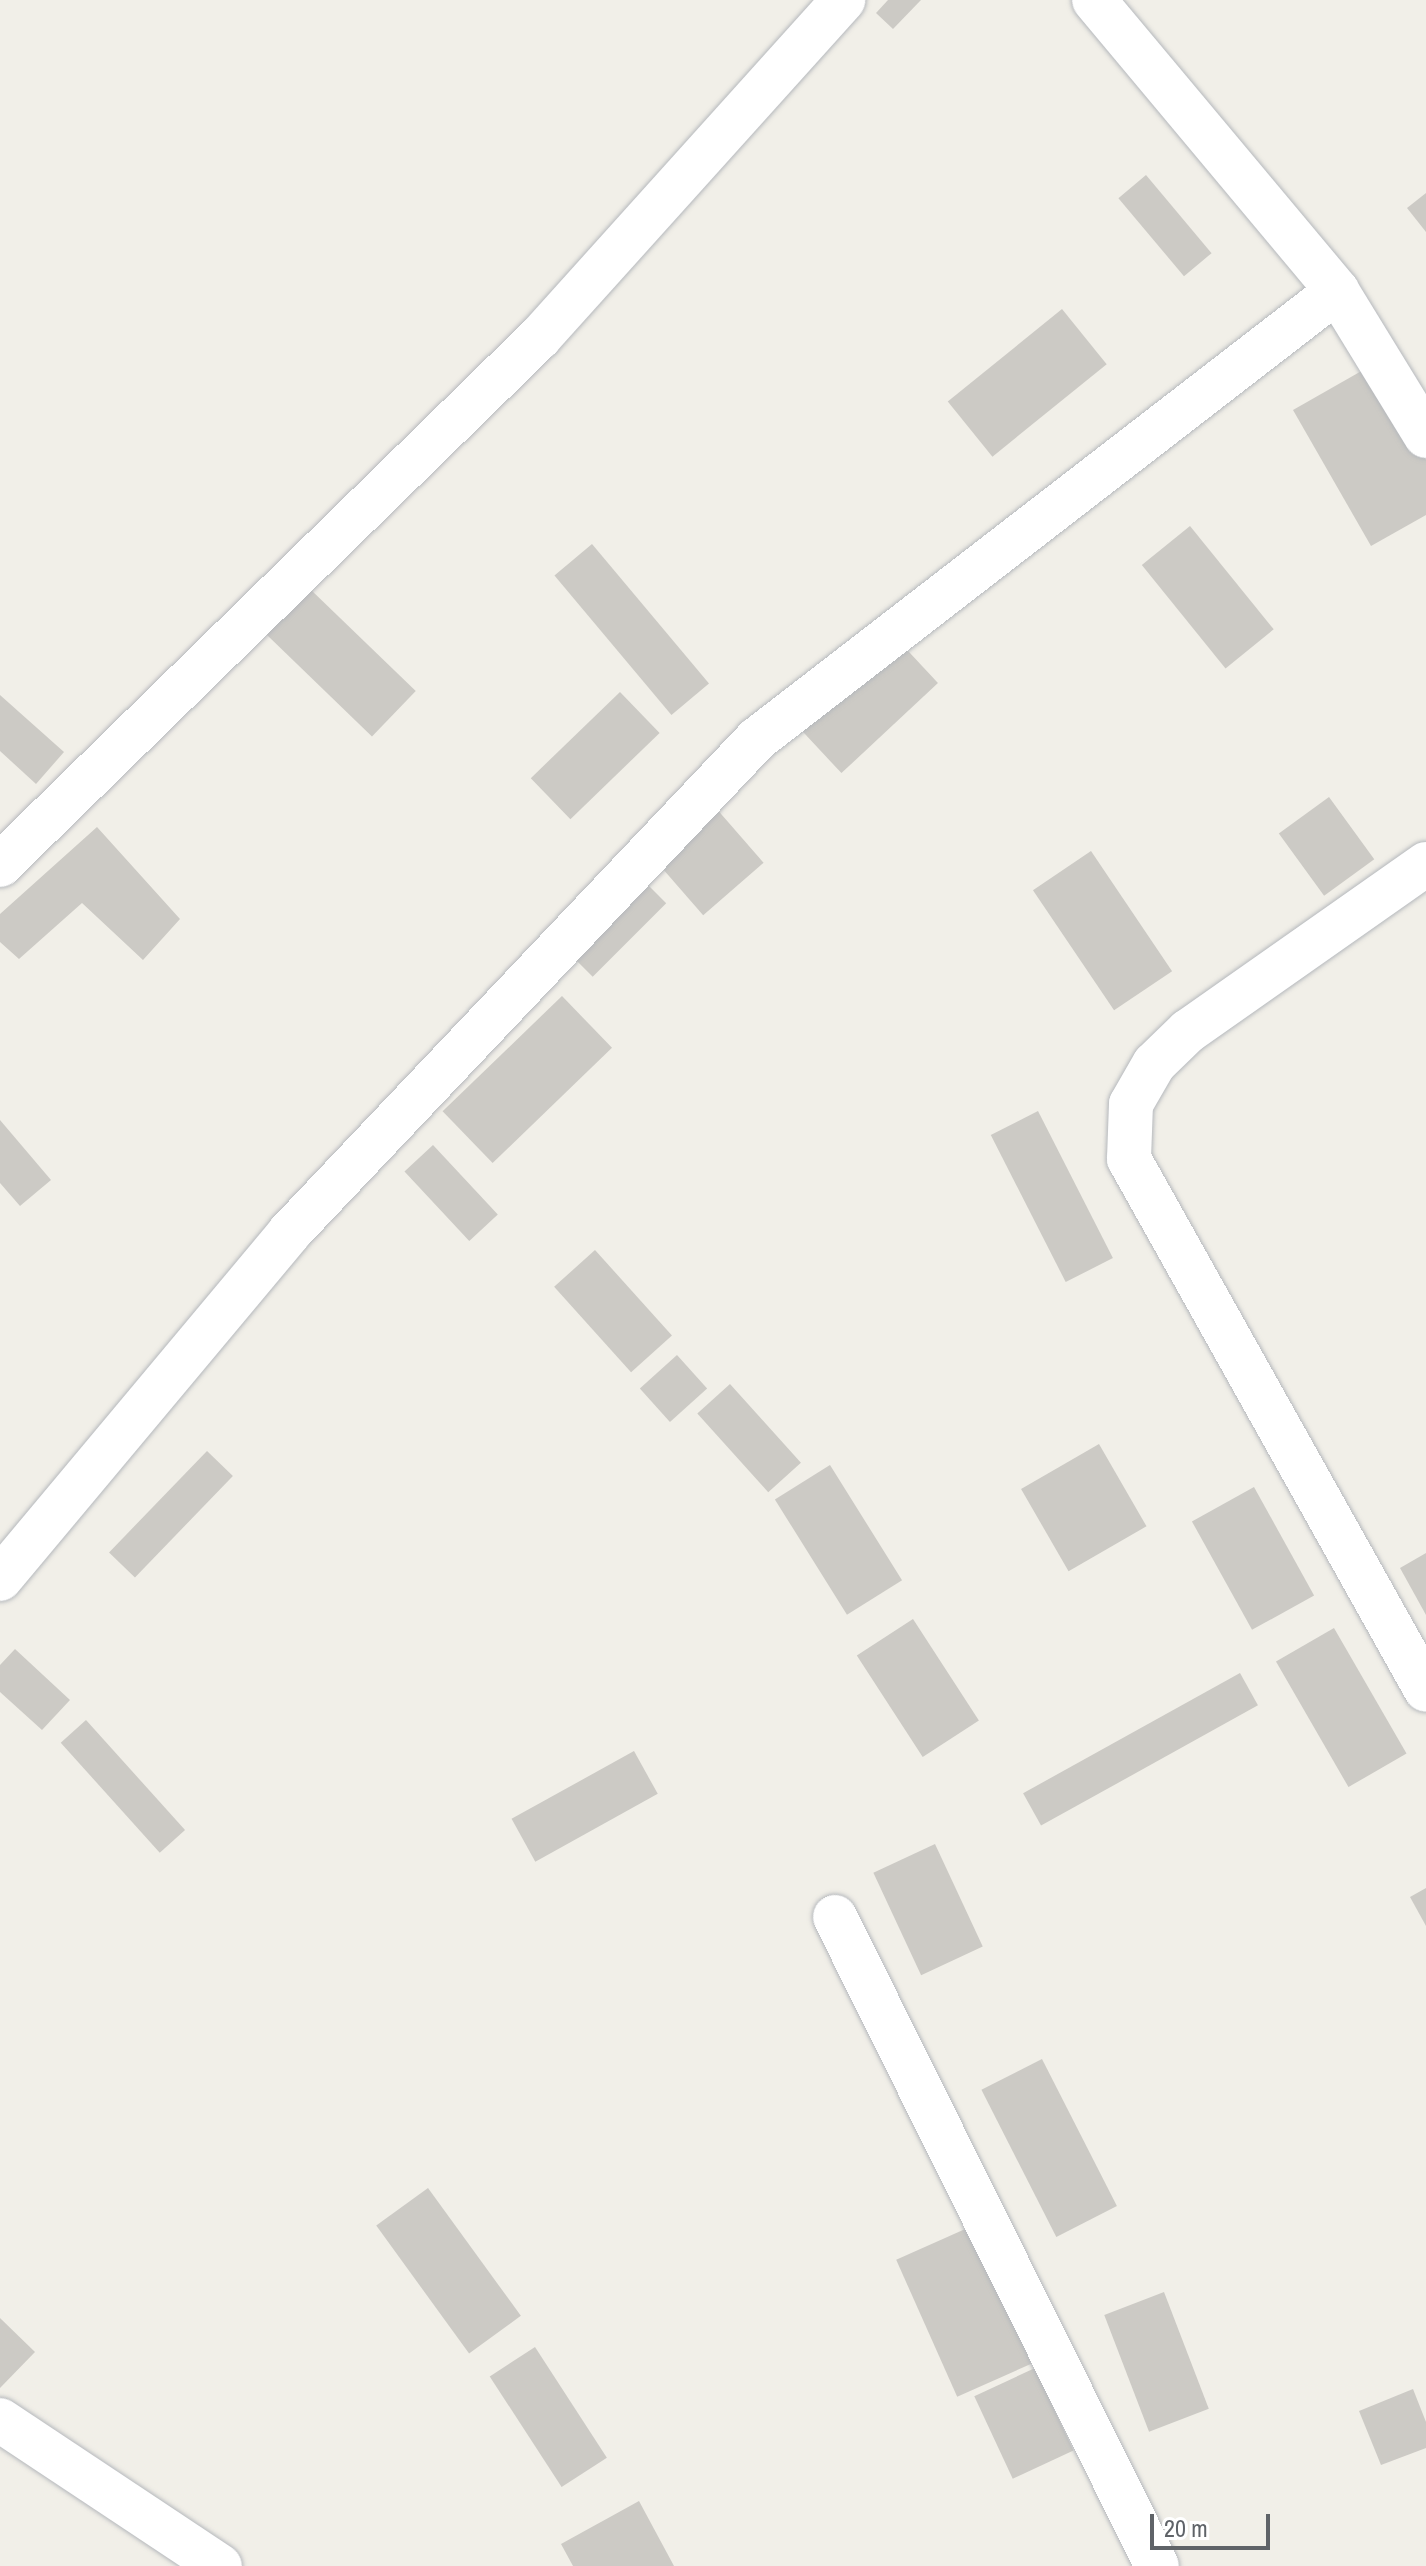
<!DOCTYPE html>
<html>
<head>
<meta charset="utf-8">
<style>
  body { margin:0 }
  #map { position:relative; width:1426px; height:2566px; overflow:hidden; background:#f1efe8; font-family:"Archivo Narrow",sans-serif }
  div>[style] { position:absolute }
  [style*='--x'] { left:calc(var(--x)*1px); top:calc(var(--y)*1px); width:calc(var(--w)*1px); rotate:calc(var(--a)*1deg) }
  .building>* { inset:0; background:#cccac5; transform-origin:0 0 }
  .roads { filter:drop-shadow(0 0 2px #b5b8bc) drop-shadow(0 0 2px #b5b8bc) }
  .minor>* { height:44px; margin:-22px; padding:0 22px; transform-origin:22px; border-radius:22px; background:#fff }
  span { translate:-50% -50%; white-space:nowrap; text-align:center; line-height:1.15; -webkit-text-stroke:6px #fff; paint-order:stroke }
  .scale { position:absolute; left:1150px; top:2514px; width:120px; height:36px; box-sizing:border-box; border:4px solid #5f6368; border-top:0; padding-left:10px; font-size:24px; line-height:28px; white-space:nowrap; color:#5f6368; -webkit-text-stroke:6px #fff; paint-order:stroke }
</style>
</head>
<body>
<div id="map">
  <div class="building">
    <i style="clip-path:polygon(888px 0,921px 0,893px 29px,876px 13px)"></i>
    <i style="left:1146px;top:175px;width:102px;height:36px;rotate:50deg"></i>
    <i style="clip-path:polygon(1426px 193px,1426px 232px,1407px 208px)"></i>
    <i style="left:1062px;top:309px;width:71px;height:147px;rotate:51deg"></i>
    <i style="clip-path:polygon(1372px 365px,1426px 460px,1426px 515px,1371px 546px,1293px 410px)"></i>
    <i style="left:1190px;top:526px;width:133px;height:62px;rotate:51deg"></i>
    <i style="left:592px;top:544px;width:182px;height:49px;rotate:50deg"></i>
    <i style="left:310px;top:589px;width:147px;height:63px;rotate:44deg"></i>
    <i style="left:895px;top:637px;width:63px;height:132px;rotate:47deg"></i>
    <i style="left:620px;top:692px;width:57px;height:124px;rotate:46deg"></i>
    <i style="clip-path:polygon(0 695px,64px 752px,36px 784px,0 751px)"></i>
    <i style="left:1329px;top:797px;width:77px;height:62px;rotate:54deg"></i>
    <i style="left:715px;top:807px;width:74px;height:80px;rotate:49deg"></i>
    <i style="clip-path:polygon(97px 827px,180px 919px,143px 960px,82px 903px,19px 959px,0 942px,0 914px)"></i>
    <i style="left:1091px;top:851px;width:145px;height:70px;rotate:56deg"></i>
    <i style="left:645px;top:882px;width:30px;height:104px;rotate:45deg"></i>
    <i style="left:562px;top:996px;width:72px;height:166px;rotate:46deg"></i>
    <i style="left:1038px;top:1111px;width:165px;height:53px;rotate:63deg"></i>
    <i style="clip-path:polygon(0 1120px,51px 1180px,20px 1206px,0 1183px)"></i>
    <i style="left:433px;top:1145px;width:95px;height:39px;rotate:47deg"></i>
    <i style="left:595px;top:1250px;width:115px;height:55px;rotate:48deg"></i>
    <i style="left:677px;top:1355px;width:45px;height:50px;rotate:48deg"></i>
    <i style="left:730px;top:1384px;width:106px;height:44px;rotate:48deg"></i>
    <i style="left:1099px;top:1444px;width:95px;height:90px;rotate:60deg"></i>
    <i style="left:207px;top:1451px;width:36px;height:141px;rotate:44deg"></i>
    <i style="left:830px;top:1465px;width:136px;height:65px;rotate:58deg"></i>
    <i style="left:1254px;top:1487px;width:124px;height:71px;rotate:61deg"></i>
    <i style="clip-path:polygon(1426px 1553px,1426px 1615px,1400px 1568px)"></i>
    <i style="left:913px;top:1619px;width:121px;height:67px;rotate:57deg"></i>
    <i style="left:1334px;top:1628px;width:145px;height:67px;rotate:60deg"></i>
    <i style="clip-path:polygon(15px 1649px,70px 1700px,42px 1730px,0 1692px,0 1665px)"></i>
    <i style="left:1240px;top:1673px;width:37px;height:248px;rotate:61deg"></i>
    <i style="left:86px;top:1720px;width:148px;height:34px;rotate:48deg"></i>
    <i style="left:634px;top:1751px;width:49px;height:140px;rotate:61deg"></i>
    <i style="left:935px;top:1844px;width:113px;height:68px;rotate:65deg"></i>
    <i style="clip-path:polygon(1426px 1888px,1426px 1926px,1410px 1897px)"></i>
    <i style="left:1042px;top:2059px;width:165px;height:68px;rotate:63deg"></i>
    <i style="left:428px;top:2188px;width:158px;height:64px;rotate:54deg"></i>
    <i style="left:972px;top:2226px;width:150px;height:83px;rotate:66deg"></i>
    <i style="left:1164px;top:2292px;width:125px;height:64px;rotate:69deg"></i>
    <i style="clip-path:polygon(0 2318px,35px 2352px,0 2388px)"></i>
    <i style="left:535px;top:2347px;width:132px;height:54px;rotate:57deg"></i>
    <i style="left:1035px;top:2368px;width:91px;height:67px;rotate:65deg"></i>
    <i style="clip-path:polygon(1413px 2389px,1426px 2422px,1426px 2448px,1381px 2465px,1359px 2411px)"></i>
    <i style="clip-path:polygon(639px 2501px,674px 2566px,573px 2566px,561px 2544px)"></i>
  </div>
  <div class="roads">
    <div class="minor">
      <i style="--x:1094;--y:0;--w:379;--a:50.1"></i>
      <i style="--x:1337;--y:291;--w:170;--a:58.5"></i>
      <i style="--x:1426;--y:864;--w:291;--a:144.9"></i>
      <i style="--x:1188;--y:1031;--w:47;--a:135.9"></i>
      <i style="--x:1154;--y:1064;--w:46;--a:119.9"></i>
      <i style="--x:1131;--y:1104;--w:55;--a:92.1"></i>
      <i style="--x:1129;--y:1159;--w:608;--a:60.78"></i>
      <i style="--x:0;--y:865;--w:754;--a:-44.36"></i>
      <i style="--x:539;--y:338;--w:455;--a:-48"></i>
      <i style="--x:0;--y:1579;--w:451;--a:-50.1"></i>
      <i style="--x:289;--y:1233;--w:680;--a:-46.55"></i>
      <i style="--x:757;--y:739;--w:733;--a:-37.68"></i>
      <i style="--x:835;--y:1917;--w:724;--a:63.61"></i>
      <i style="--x:0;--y:2420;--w:264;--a:33.6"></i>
    </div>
  </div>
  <div class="scale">20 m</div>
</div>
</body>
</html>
